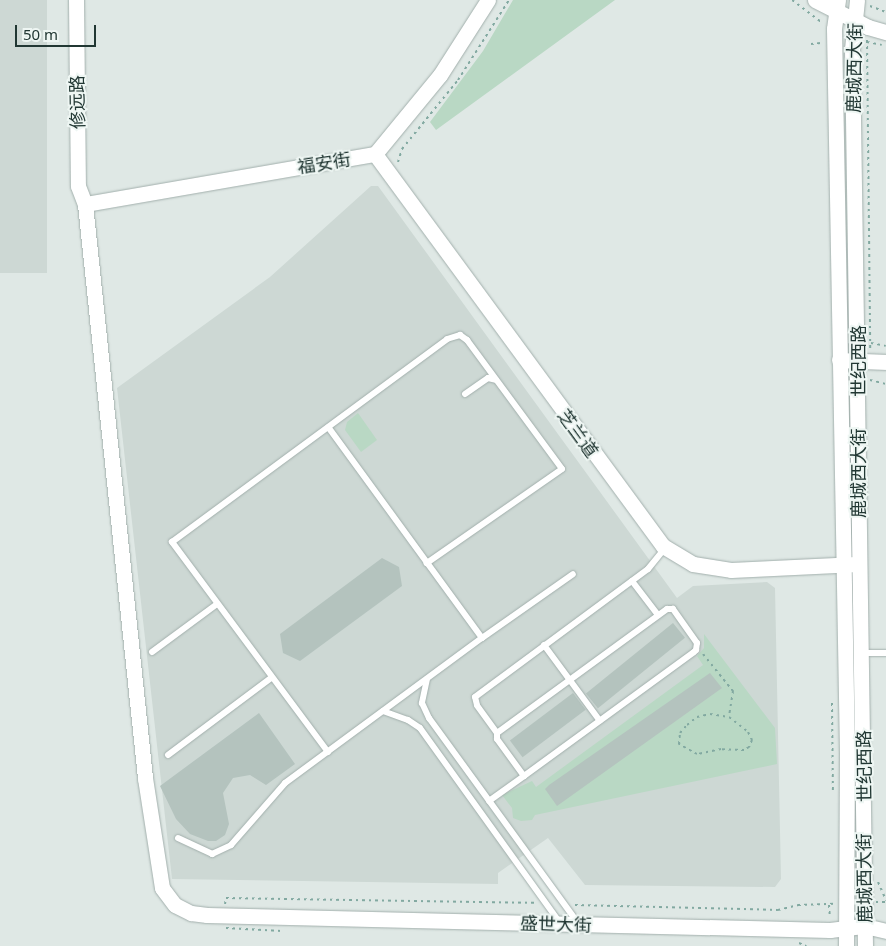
<!DOCTYPE html>
<html>
<head>
<meta charset="utf-8">
<style>
  body { margin:0 }
  #map { position:relative; width:886px; height:946px; overflow:hidden; background:#dfe8e5; font-family:"Noto Sans","Noto Sans SC",sans-serif }
  div>[style] { position:absolute }
  [style*='--x'] { left:calc(var(--x)*1px); top:calc(var(--y)*1px); width:calc(var(--w)*1px); rotate:calc(var(--a)*1deg) }
  .built>* { inset:0; background:#cdd8d4; transform-origin:0 0 }
  .green>* { inset:0; background:#b9d8c4 }
  .building>* { inset:0; background:#b4c3be; transform-origin:0 0 }
  .path>* { height:2px; margin-top:-1px; transform-origin:0; background:repeating-linear-gradient(90deg,#82a9a1 0 2.5px,transparent 0 6.5px) }
  .roads { filter:drop-shadow(0 0 1px #a2afac) drop-shadow(0 0 1px #a2afac) }
  .service>* { height:6px; margin:-3px; padding:0 3px; transform-origin:3px; border-radius:3px; background:#fff }
  .tertiary>* { height:15px; margin:-7.5px; padding:0 7.5px; transform-origin:7.5px; border-radius:7.5px; background:#fff }
  .secondary>* { height:15px; margin:-7.5px; padding:0 7.5px; transform-origin:7.5px; border-radius:7.5px; background:#fff }
  span { translate:-50% -50%; white-space:nowrap; text-align:center; line-height:1.15; -webkit-text-stroke:4px #eef6f3; paint-order:stroke }
  .street-label { font-size:18px; color:#213733 }
  .scale { position:absolute; left:15px; top:25px; width:81px; height:22px; box-sizing:border-box; border:2px solid #213733; border-top:0; padding-left:6px; font-size:15px; line-height:18px; white-space:nowrap; color:#213733; -webkit-text-stroke:4px #eef6f3; paint-order:stroke }
</style>
</head>
<body>
<div id="map">
  <div class="built">
    <i style="left:0;top:0;width:47px;height:273px"></i>
    <i style="clip-path:polygon(371px 186px,378px 186px,677px 598px,693px 586px,767px 582px,775px 588px,781px 879px,775px 887px,585px 885px,548px 838px,498px 873px,498px 884px,172px 879px,117px 388px,270px 277px)"></i>
  </div>
  <div class="green">
    <i style="clip-path:polygon(513px 0,615px 0,436px 130px,430px 122px,483px 51px)"></i>
    <i style="clip-path:polygon(358px 413px,377px 440px,361px 452px,345px 430px,347px 422px)"></i>
    <i style="clip-path:polygon(704px 634px,775px 728px,777px 764px,535px 815px,532px 820px,521px 821px,513px 818px,512px 808px,502px 795px,532px 781px,536px 787px,703px 665px,697px 656px,704px 648px)"></i>
  </div>
  <div class="building">
    <i style="clip-path:polygon(382px 558px,399px 567px,402px 586px,300px 661px,283px 653px,280px 634px)"></i>
    <i style="left:673px;top:623px;width:19px;height:112px;rotate:51deg"></i>
    <i style="clip-path:polygon(710px 673px,722px 688px,557px 806px,545px 789px,549px 785px)"></i>
    <i style="left:573px;top:693px;width:21px;height:79px;rotate:53deg"></i>
    <i style="clip-path:polygon(259px 713px,295px 764px,266px 785px,250px 775px,233px 778px,223px 793px,229px 824px,225px 835px,216px 841px,208px 841px,190px 834px,176px 819px,160px 786px)"></i>
  </div>
  <div class="path">
    <i style="--x:792;--y:0;--w:38;--a:37"></i>
    <i style="--x:870;--y:6;--w:17;--a:21"></i>
    <i style="--x:867;--y:40;--w:310;--a:89.4"></i>
    <i style="--x:867;--y:42;--w:15;--a:11"></i>
    <i style="--x:811;--y:44;--w:10;--a:-6"></i>
    <i style="--x:398;--y:162;--w:14;--a:-73"></i>
    <i style="--x:402;--y:149;--w:89;--a:-50.9"></i>
    <i style="--x:458;--y:80;--w:95;--a:-57.5"></i>
    <i style="--x:871;--y:343;--w:15;--a:11"></i>
    <i style="--x:870;--y:380;--w:16;--a:14"></i>
    <i style="--x:703;--y:654;--w:48;--a:51"></i>
    <i style="--x:733;--y:691;--w:26;--a:99"></i>
    <i style="--x:832;--y:703;--w:90;--a:89.4"></i>
    <i style="--x:710;--y:714;--w:19;--a:9"></i>
    <i style="--x:729;--y:717;--w:24;--a:38"></i>
    <i style="--x:748;--y:732;--w:9;--a:63"></i>
    <i style="--x:752;--y:740;--w:8;--a:113"></i>
    <i style="--x:749;--y:747;--w:6;--a:149"></i>
    <i style="--x:744;--y:750;--w:23;--a:-178"></i>
    <i style="--x:721;--y:749;--w:25;--a:168"></i>
    <i style="--x:697;--y:754;--w:21;--a:-151"></i>
    <i style="--x:679;--y:744;--w:11;--a:-85"></i>
    <i style="--x:680;--y:733;--w:11;--a:-49"></i>
    <i style="--x:687;--y:725;--w:13;--a:-39"></i>
    <i style="--x:697;--y:717;--w:13;--a:-13"></i>
    <i style="--x:878;--y:882;--w:20;--a:66"></i>
    <i style="--x:876;--y:902;--w:10;--a:0"></i>
    <i style="--x:225;--y:904;--w:6;--a:-81"></i>
    <i style="--x:226;--y:898;--w:309;--a:0.9"></i>
    <i style="--x:575;--y:905;--w:203;--a:1.4"></i>
    <i style="--x:778;--y:910;--w:21;--a:-14"></i>
    <i style="--x:798;--y:905;--w:36;--a:-2"></i>
    <i style="--x:829;--y:905;--w:13;--a:86"></i>
    <i style="--x:226;--y:928;--w:56;--a:3.1"></i>
    <i style="--x:799;--y:943;--w:8;--a:23"></i>
  </div>
  <div class="roads">
    <div class="service">
      <i style="--x:465;--y:394;--w:28;--a:-35"></i>
      <i style="--x:488;--y:378;--w:8;--a:14"></i>
      <i style="--x:632;--y:581;--w:43;--a:52.6"></i>
      <i style="--x:482;--y:638;--w:111;--a:-35.1"></i>
      <i style="--x:544;--y:645;--w:94;--a:53.6"></i>
      <i style="--x:152;--y:652;--w:81;--a:-36.4"></i>
      <i style="--x:861;--y:653;--w:25;--a:0"></i>
      <i style="--x:427;--y:679;--w:25;--a:102"></i>
      <i style="--x:422;--y:703;--w:17;--a:65"></i>
      <i style="--x:429;--y:718;--w:252;--a:54"></i>
      <i style="--x:383;--y:711;--w:27;--a:20"></i>
      <i style="--x:408;--y:720;--w:14;--a:34"></i>
      <i style="--x:420;--y:728;--w:240;--a:54.3"></i>
      <i style="--x:497;--y:733;--w:34;--a:-126"></i>
      <i style="--x:477;--y:705;--w:8;--a:-104"></i>
      <i style="--x:475;--y:697;--w:215;--a:-36.5"></i>
      <i style="--x:648;--y:569;--w:27;--a:-51"></i>
      <i style="--x:328;--y:752;--w:262;--a:-126.6"></i>
      <i style="--x:172;--y:542;--w:342;--a:-36.4"></i>
      <i style="--x:447;--y:339;--w:14;--a:-17"></i>
      <i style="--x:460;--y:335;--w:9;--a:36"></i>
      <i style="--x:467;--y:340;--w:160;--a:53.6"></i>
      <i style="--x:562;--y:469;--w:165;--a:145.2"></i>
      <i style="--x:168;--y:755;--w:129;--a:-36.8"></i>
      <i style="--x:489;--y:801;--w:43;--a:-35.5"></i>
      <i style="--x:524;--y:776;--w:210;--a:-36.1"></i>
      <i style="--x:694;--y:652;--w:3;--a:-45"></i>
      <i style="--x:696;--y:650;--w:7;--a:-82"></i>
      <i style="--x:697;--y:643;--w:42;--a:-125.2"></i>
      <i style="--x:673;--y:609;--w:6;--a:180"></i>
      <i style="--x:667;--y:609;--w:210;--a:143.9"></i>
      <i style="--x:497;--y:733;--w:6;--a:90"></i>
      <i style="--x:497;--y:739;--w:46;--a:53.9"></i>
      <i style="--x:178;--y:838;--w:38;--a:25"></i>
      <i style="--x:212;--y:854;--w:21;--a:-25"></i>
      <i style="--x:231;--y:845;--w:82;--a:-48.9"></i>
      <i style="--x:285;--y:783;--w:245;--a:-36.4"></i>
      <i style="--x:482;--y:638;--w:261;--a:-126.1"></i>
    </div>
    <div class="tertiary">
      <i style="--x:76;--y:0;--w:186;--a:89.4"></i>
      <i style="--x:78;--y:186;--w:19;--a:69"></i>
      <i style="--x:85;--y:204;--w:577;--a:84.03"></i>
      <i style="--x:145;--y:778;--w:111;--a:81.2"></i>
      <i style="--x:162;--y:888;--w:21;--a:53"></i>
      <i style="--x:175;--y:905;--w:18;--a:27"></i>
      <i style="--x:191;--y:913;--w:16;--a:7"></i>
      <i style="--x:207;--y:915;--w:623;--a:1.38"></i>
      <i style="--x:830;--y:930;--w:35;--a:-7"></i>
      <i style="--x:865;--y:926;--w:22;--a:13"></i>
      <i style="--x:815;--y:0;--w:59;--a:27"></i>
      <i style="--x:868;--y:27;--w:19;--a:16"></i>
      <i style="--x:375;--y:154;--w:486;--a:53.7"></i>
      <i style="--x:663;--y:546;--w:35;--a:31"></i>
      <i style="--x:693;--y:564;--w:38;--a:9"></i>
      <i style="--x:731;--y:570;--w:126;--a:-2.7"></i>
      <i style="--x:85;--y:204;--w:294;--a:-9.8"></i>
      <i style="--x:375;--y:154;--w:102;--a:-50.6"></i>
      <i style="--x:440;--y:75;--w:89;--a:-57.4"></i>
      <i style="--x:839;--y:360;--w:47;--a:2.4"></i>
    </div>
    <div class="secondary">
      <i style="--x:838;--y:0;--w:29;--a:98"></i>
      <i style="--x:834;--y:29;--w:724;--a:88.97"></i>
      <i style="--x:847;--y:753;--w:193;--a:90.3"></i>
      <i style="--x:857;--y:0;--w:49;--a:95.8"></i>
      <i style="--x:852;--y:49;--w:897;--a:89.17"></i>
    </div>
  </div>
  <div class="street-label">
    <span style="left:854px;top:68px;rotate:-89deg">鹿城西大街</span>
    <span style="left:77px;top:102px;rotate:-91deg">修远路</span>
    <span style="left:324px;top:163px;rotate:-9deg">福安街</span>
    <span style="left:858px;top:361px;rotate:-90deg">世纪西路</span>
    <span style="left:578px;top:433px;rotate:54deg">芝兰道</span>
    <span style="left:858px;top:473px;rotate:-90deg">鹿城西大街</span>
    <span style="left:864px;top:766px;rotate:-91deg">世纪西路</span>
    <span style="left:864px;top:878px;rotate:-91deg">鹿城西大街</span>
    <span style="left:556px;top:924px;rotate:2deg">盛世大街</span>
  </div>
  <div class="scale">50 m</div>
</div>
</body>
</html>
